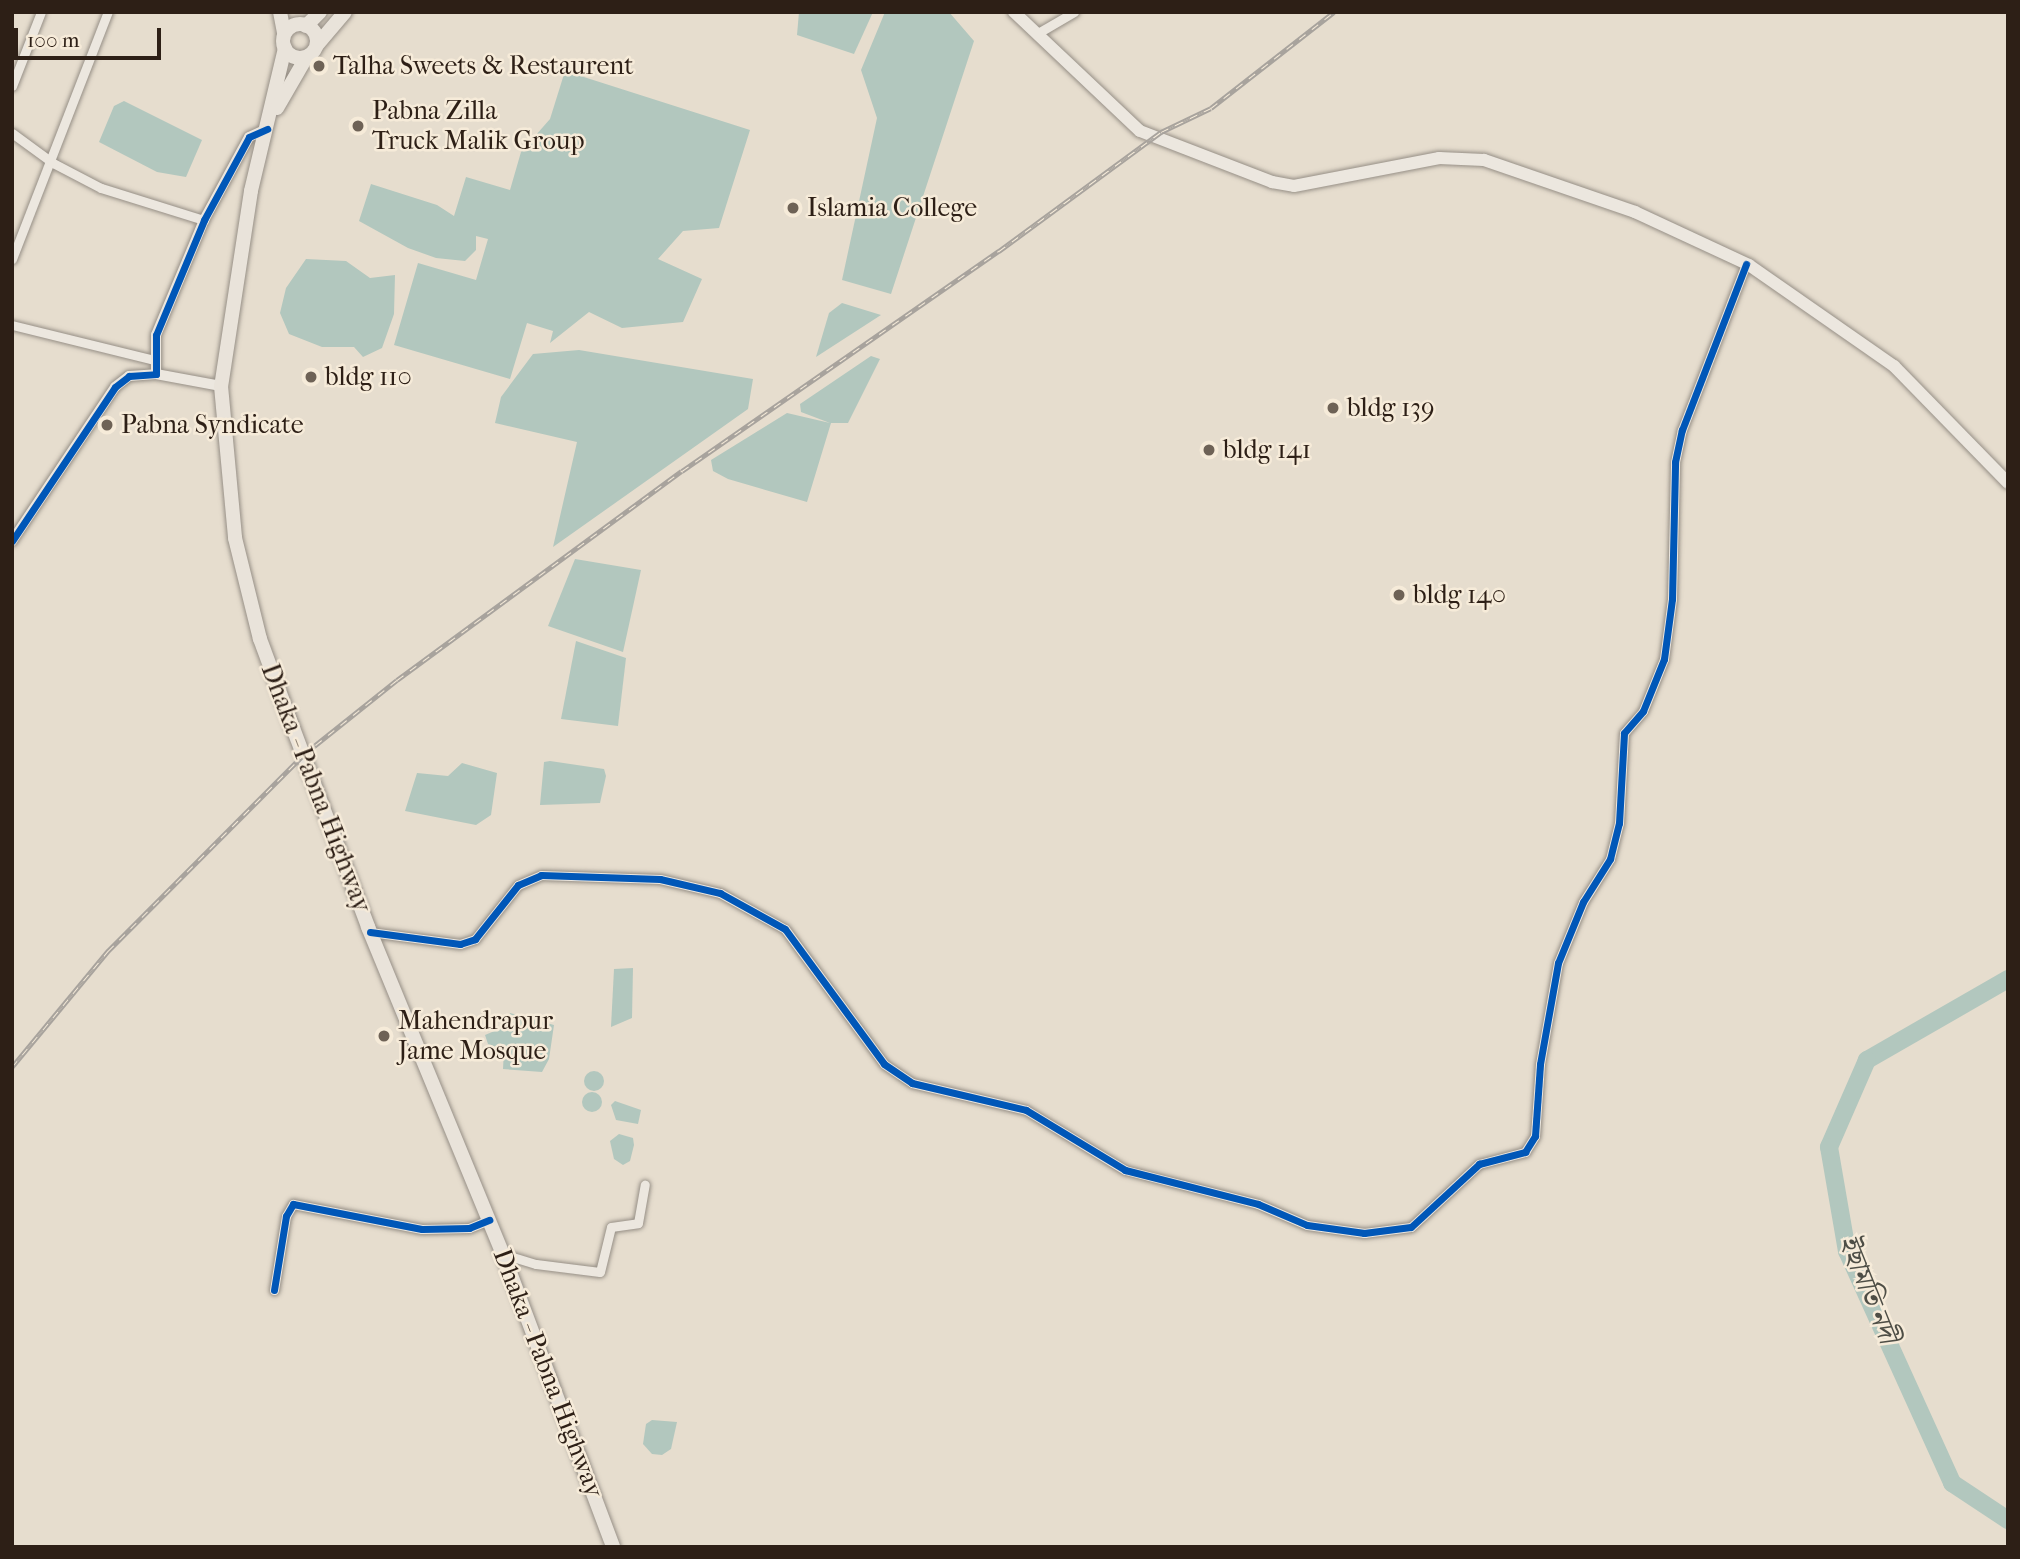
<!DOCTYPE html>
<html>
<head>
<meta charset="utf-8">
<style>
  body { margin:0 }
  #map { position:relative; width:2020px; height:1559px; overflow:hidden; background:#e6ddce; font-family:"IM FELL French Canon","Noto Serif Bengali",serif }
  div>[style] { position:absolute }
  [style*='--x'] { left:calc(var(--x)*1px); top:calc(var(--y)*1px); width:calc(var(--w)*1px); rotate:calc(var(--a)*1deg) }
  .water>* { inset:0; background:#b2c7be }
  .round { border-radius:50% }
  .river>* { height:18px; margin:-9px; padding:0 9px; transform-origin:9px; border-radius:9px; background:#b2c7be }
  .roads { filter:drop-shadow(0 0 2px #968f86) drop-shadow(0 0 2px #968f86) }
  .minor>* { height:9px; margin:-4.5px; padding:0 4.5px; transform-origin:4.5px; border-radius:4.5px; background:#ece7df }
  .tertiary>* { height:10px; margin:-5px; padding:0 5px; transform-origin:5px; border-radius:5px; background:#ece7df }
  .secondary>* { height:12px; margin:-6px; padding:0 6px; transform-origin:6px; border-radius:6px; background:#ece7df }
  .trunk>* { height:14px; margin:-7px; padding:0 7px; transform-origin:7px; border-radius:7px; background:#e9e3da }
  .trunk>.ring { margin:-7px; padding:0; box-sizing:content-box; background:none; border:14px solid #e9e3da; border-radius:50% }
  .rail>* { height:5px; margin-top:-2.5px; transform-origin:0; background:repeating-linear-gradient(90deg,#f6ebd9 0 8px,#a8a39d 0 16px); box-sizing:border-box; border-block:2px solid #a8a39d }
  .cycleway>* { height:7px; margin:-3.5px; padding:0 3.5px; transform-origin:3.5px; border-radius:3.5px; background:#0057b8 }
  .dots>* { width:19px; height:19px; translate:-50% -50%; box-sizing:border-box; border:4px solid #f6ebd9; border-radius:50% }
  span { translate:-50% -50%; white-space:nowrap; text-align:center; line-height:1.15; -webkit-text-stroke:5px #f6ebd9; paint-order:stroke }
  .poi-label { font-size:26px; color:#2d1f16 }
  .left { translate:0 -50%; text-align:left }
  .street-label { font-size:26px; color:#2d1f16 }
  .water-label { font-size:28px; color:#4e4e46; font-style:italic }
  .frame { position:absolute; inset:0; border:14px solid #2d1f16; pointer-events:none }
  .scale { position:absolute; left:14px; top:28px; width:147px; height:32px; box-sizing:border-box; border:4px solid #2d1f16; border-top:0; padding-left:9px; font-size:21px; line-height:24px; white-space:nowrap; color:#2d1f16; -webkit-text-stroke:5px #f6ebd9; paint-order:stroke }
</style>
</head>
<body>
<div id="map">
  <div class="water">
    <i style="clip-path:polygon(799px 12px,873px 12px,854px 54px,797px 35px)"></i>
    <i style="clip-path:polygon(885px 12px,949px 12px,974px 41px,891px 294px,842px 280px,877px 118px,861px 70px)"></i>
    <i style="clip-path:polygon(565px 71px,750px 130px,719px 228px,683px 231px,658px 259px,702px 279px,683px 322px,622px 328px,589px 312px,550px 343px,553px 331px,527px 323px,510px 379px,394px 345px,418px 263px,476px 280px,488px 239px,476px 236px,476px 250px,465px 261px,436px 258px,408px 248px,359px 221px,371px 184px,437px 205px,454px 216px,466px 177px,510px 190px,521px 152px,550px 119px)"></i>
    <i style="clip-path:polygon(124px 101px,202px 140px,186px 177px,157px 172px,99px 142px,114px 106px)"></i>
    <i style="clip-path:polygon(306px 259px,346px 261px,370px 278px,395px 275px,394px 314px,382px 348px,363px 357px,354px 347px,322px 347px,289px 334px,280px 313px,286px 288px)"></i>
    <i style="clip-path:polygon(842px 303px,881px 315px,816px 357px,829px 313px)"></i>
    <i style="clip-path:polygon(579px 350px,753px 379px,748px 409px,553px 547px,577px 442px,495px 423px,501px 397px,533px 354px)"></i>
    <i style="clip-path:polygon(871px 356px,880px 359px,848px 423px,831px 423px,807px 502px,728px 479px,713px 471px,711px 460px,787px 413px,830px 423px,801px 412px,800px 404px)"></i>
    <i style="clip-path:polygon(575px 559px,641px 570px,623px 652px,548px 626px)"></i>
    <i style="clip-path:polygon(576px 641px,626px 658px,618px 726px,561px 719px)"></i>
    <i style="clip-path:polygon(550px 761px,604px 769px,606px 776px,600px 803px,540px 805px,544px 762px)"></i>
    <i style="clip-path:polygon(462px 763px,497px 773px,491px 815px,476px 825px,405px 811px,417px 773px,448px 776px)"></i>
    <i style="clip-path:polygon(633px 968px,632px 1018px,611px 1027px,614px 969px)"></i>
    <i style="clip-path:polygon(510px 1013px,554px 1025px,549px 1059px,542px 1072px,503px 1069px,504px 1050px,488px 1044px,485px 1035px,504px 1027px)"></i>
    <i class="round" style="left:584px;top:1071px;width:20px;height:20px"></i>
    <i class="round" style="left:582px;top:1092px;width:20px;height:20px"></i>
    <i style="clip-path:polygon(615px 1101px,641px 1110px,638px 1124px,616px 1120px,611px 1105px)"></i>
    <i style="clip-path:polygon(619px 1134px,633px 1138px,634px 1145px,630px 1161px,623px 1165px,614px 1159px,610px 1141px)"></i>
    <i style="clip-path:polygon(652px 1420px,677px 1422px,671px 1449px,662px 1455px,652px 1454px,643px 1444px,646px 1424px)"></i>
  </div>
  <div class="river">
    <i style="--x:2008;--y:979;--w:163;--a:150.1"></i>
    <i style="--x:1867;--y:1060;--w:95;--a:113.6"></i>
    <i style="--x:1829;--y:1147;--w:106;--a:80.2"></i>
    <i style="--x:1847;--y:1251;--w:255;--a:65.6"></i>
    <i style="--x:1952;--y:1483;--w:67;--a:33.5"></i>
  </div>
  <div class="roads">
    <div class="minor">
      <i style="--x:1038;--y:33;--w:42;--a:-30.3"></i>
      <i style="--x:12;--y:86;--w:79;--a:-68.6"></i>
      <i style="--x:12;--y:133;--w:51;--a:36.2"></i>
      <i style="--x:53;--y:163;--w:54;--a:27.5"></i>
      <i style="--x:101;--y:188;--w:108;--a:17.3"></i>
      <i style="--x:12;--y:259;--w:265;--a:-68.8"></i>
      <i style="--x:12;--y:325;--w:147;--a:13.8"></i>
      <i style="--x:370;--y:932;--w:91;--a:7.6"></i>
      <i style="--x:460;--y:944;--w:16;--a:-18"></i>
      <i style="--x:475;--y:939;--w:69;--a:-51.5"></i>
      <i style="--x:518;--y:885;--w:25;--a:-23"></i>
      <i style="--x:541;--y:875;--w:119;--a:1.9"></i>
      <i style="--x:660;--y:879;--w:62;--a:13.1"></i>
      <i style="--x:720;--y:893;--w:74;--a:29"></i>
      <i style="--x:785;--y:929;--w:167;--a:53.7"></i>
      <i style="--x:884;--y:1064;--w:34;--a:34"></i>
      <i style="--x:912;--y:1083;--w:117;--a:13.3"></i>
      <i style="--x:1026;--y:1110;--w:116;--a:31.2"></i>
      <i style="--x:1125;--y:1170;--w:137;--a:14.3"></i>
      <i style="--x:1258;--y:1204;--w:53;--a:23.2"></i>
      <i style="--x:1307;--y:1225;--w:58;--a:8"></i>
      <i style="--x:1364;--y:1233;--w:47;--a:-7.3"></i>
      <i style="--x:1411;--y:1227;--w:93;--a:-42.8"></i>
      <i style="--x:1479;--y:1164;--w:48;--a:-14.6"></i>
      <i style="--x:1525;--y:1152;--w:19;--a:-58"></i>
      <i style="--x:1535;--y:1136;--w:72;--a:-86"></i>
      <i style="--x:1540;--y:1064;--w:103;--a:-79.9"></i>
      <i style="--x:1558;--y:963;--w:66;--a:-67.7"></i>
      <i style="--x:1583;--y:902;--w:51;--a:-57.9"></i>
      <i style="--x:1610;--y:859;--w:37;--a:-76"></i>
      <i style="--x:1619;--y:823;--w:90;--a:-86.8"></i>
      <i style="--x:1624;--y:733;--w:29;--a:-49"></i>
      <i style="--x:1643;--y:711;--w:56;--a:-68"></i>
      <i style="--x:1664;--y:659;--w:61;--a:-82.4"></i>
      <i style="--x:1672;--y:599;--w:137;--a:-88.7"></i>
      <i style="--x:1675;--y:462;--w:33;--a:-78"></i>
      <i style="--x:1682;--y:430;--w:178;--a:-68.9"></i>
      <i style="--x:503;--y:1254;--w:34;--a:17"></i>
      <i style="--x:536;--y:1264;--w:64;--a:7.1"></i>
      <i style="--x:600;--y:1272;--w:46;--a:-76.3"></i>
      <i style="--x:611;--y:1227;--w:27;--a:-8"></i>
      <i style="--x:638;--y:1223;--w:39;--a:-80"></i>
      <i style="--x:274;--y:1290;--w:75;--a:-80.8"></i>
      <i style="--x:286;--y:1216;--w:14;--a:-60"></i>
      <i style="--x:293;--y:1204;--w:131;--a:11"></i>
      <i style="--x:422;--y:1229;--w:47;--a:-1.2"></i>
      <i style="--x:469;--y:1228;--w:22;--a:-22"></i>
    </div>
    <div class="tertiary">
      <i style="--x:156;--y:374;--w:66;--a:10.5"></i>
      <i style="--x:12;--y:541;--w:185;--a:-56.2"></i>
      <i style="--x:115;--y:387;--w:18;--a:-38"></i>
      <i style="--x:129;--y:376;--w:27;--a:-4"></i>
      <i style="--x:156;--y:374;--w:39;--a:-90"></i>
      <i style="--x:156;--y:335;--w:125;--a:-67.3"></i>
      <i style="--x:204;--y:220;--w:94;--a:-61.5"></i>
      <i style="--x:249;--y:137;--w:20;--a:-24"></i>
    </div>
    <div class="secondary">
      <i style="--x:1014;--y:12;--w:173;--a:43.4"></i>
      <i style="--x:1140;--y:131;--w:142;--a:21.1"></i>
      <i style="--x:1272;--y:182;--w:22;--a:10"></i>
      <i style="--x:1294;--y:186;--w:148;--a:-10.9"></i>
      <i style="--x:1439;--y:158;--w:45;--a:2.5"></i>
      <i style="--x:1484;--y:160;--w:160;--a:19"></i>
      <i style="--x:1635;--y:212;--w:126;--a:24.9"></i>
      <i style="--x:1749;--y:265;--w:177;--a:34.9"></i>
      <i style="--x:1894;--y:366;--w:163;--a:45.7"></i>
    </div>
    <div class="trunk">
      <i style="--x:280;--y:12;--w:21;--a:79"></i>
      <i class="ring" style="left:283px;top:24px;width:20px;height:20px"></i>
      <i style="--x:306;--y:26;--w:20;--a:-45"></i>
      <i style="--x:317;--y:45;--w:43;--a:-49.7"></i>
      <i style="--x:285;--y:48;--w:147;--a:103.4"></i>
      <i style="--x:251;--y:191;--w:197;--a:98.7"></i>
      <i style="--x:221;--y:386;--w:153;--a:84.7"></i>
      <i style="--x:235;--y:538;--w:104;--a:76.1"></i>
      <i style="--x:260;--y:639;--w:95;--a:69.7"></i>
      <i style="--x:293;--y:728;--w:213;--a:69.3"></i>
      <i style="--x:368;--y:927;--w:368;--a:67.6"></i>
      <i style="--x:508;--y:1267;--w:299;--a:69.4"></i>
      <i style="--x:277;--y:108;--w:58;--a:-59.9"></i>
    </div>
  </div>
  <div class="rail">
    <i style="--x:12;--y:1067;--w:151;--a:-50.4"></i>
    <i style="--x:108;--y:951;--w:276;--a:-45.1"></i>
    <i style="--x:303;--y:755;--w:120;--a:-38.6"></i>
    <i style="--x:397;--y:680;--w:353;--a:-36.3"></i>
    <i style="--x:682;--y:471;--w:386;--a:-34.8"></i>
    <i style="--x:999;--y:251;--w:201;--a:-36.3"></i>
    <i style="--x:1161;--y:132;--w:55;--a:-25.6"></i>
    <i style="--x:1211;--y:108;--w:156;--a:-38"></i>
  </div>
  <div class="cycleway">
    <i style="--x:12;--y:541;--w:185;--a:-56.2"></i>
    <i style="--x:115;--y:387;--w:18;--a:-38"></i>
    <i style="--x:129;--y:376;--w:27;--a:-4"></i>
    <i style="--x:156;--y:374;--w:39;--a:-90"></i>
    <i style="--x:156;--y:335;--w:125;--a:-67.3"></i>
    <i style="--x:204;--y:220;--w:94;--a:-61.5"></i>
    <i style="--x:249;--y:137;--w:20;--a:-24"></i>
    <i style="--x:370;--y:932;--w:91;--a:7.6"></i>
    <i style="--x:460;--y:944;--w:16;--a:-18"></i>
    <i style="--x:475;--y:939;--w:69;--a:-51.5"></i>
    <i style="--x:518;--y:885;--w:25;--a:-23"></i>
    <i style="--x:541;--y:875;--w:119;--a:1.9"></i>
    <i style="--x:660;--y:879;--w:62;--a:13.1"></i>
    <i style="--x:720;--y:893;--w:74;--a:29"></i>
    <i style="--x:785;--y:929;--w:167;--a:53.7"></i>
    <i style="--x:884;--y:1064;--w:34;--a:34"></i>
    <i style="--x:912;--y:1083;--w:117;--a:13.3"></i>
    <i style="--x:1026;--y:1110;--w:116;--a:31.2"></i>
    <i style="--x:1125;--y:1170;--w:137;--a:14.3"></i>
    <i style="--x:1258;--y:1204;--w:53;--a:23.2"></i>
    <i style="--x:1307;--y:1225;--w:58;--a:8"></i>
    <i style="--x:1364;--y:1233;--w:47;--a:-7.3"></i>
    <i style="--x:1411;--y:1227;--w:93;--a:-42.8"></i>
    <i style="--x:1479;--y:1164;--w:48;--a:-14.6"></i>
    <i style="--x:1525;--y:1152;--w:19;--a:-58"></i>
    <i style="--x:1535;--y:1136;--w:72;--a:-86"></i>
    <i style="--x:1540;--y:1064;--w:103;--a:-79.9"></i>
    <i style="--x:1558;--y:963;--w:66;--a:-67.7"></i>
    <i style="--x:1583;--y:902;--w:51;--a:-57.9"></i>
    <i style="--x:1610;--y:859;--w:37;--a:-76"></i>
    <i style="--x:1619;--y:823;--w:90;--a:-86.8"></i>
    <i style="--x:1624;--y:733;--w:29;--a:-49"></i>
    <i style="--x:1643;--y:711;--w:56;--a:-68"></i>
    <i style="--x:1664;--y:659;--w:61;--a:-82.4"></i>
    <i style="--x:1672;--y:599;--w:137;--a:-88.7"></i>
    <i style="--x:1675;--y:462;--w:33;--a:-78"></i>
    <i style="--x:1682;--y:430;--w:178;--a:-68.9"></i>
    <i style="--x:274;--y:1290;--w:75;--a:-80.8"></i>
    <i style="--x:286;--y:1216;--w:14;--a:-60"></i>
    <i style="--x:293;--y:1204;--w:131;--a:11"></i>
    <i style="--x:422;--y:1229;--w:47;--a:-1.2"></i>
    <i style="--x:469;--y:1228;--w:22;--a:-22"></i>
  </div>
  <div class="dots">
    <i style="left:319px;top:66px;background:#6e6256"></i>
    <i style="left:358px;top:126px;background:#6e6256"></i>
    <i style="left:793px;top:208px;background:#6e6256"></i>
    <i style="left:311px;top:377px;background:#6e6256"></i>
    <i style="left:1333px;top:408px;background:#6e6256"></i>
    <i style="left:107px;top:425px;background:#6e6256"></i>
    <i style="left:1209px;top:450px;background:#6e6256"></i>
    <i style="left:1399px;top:595px;background:#6e6256"></i>
    <i style="left:384px;top:1036px;background:#6e6256"></i>
  </div>
  <div class="poi-label">
    <span class="left" style="left:333px;top:66px">Talha Sweets &amp; Restaurent</span>
    <span class="left" style="left:372px;top:126px">Pabna Zilla<br>Truck Malik Group</span>
    <span class="left" style="left:807px;top:208px">Islamia College</span>
    <span class="left" style="left:325px;top:377px">bldg 110</span>
    <span class="left" style="left:1347px;top:408px">bldg 139</span>
    <span class="left" style="left:121px;top:425px">Pabna Syndicate</span>
    <span class="left" style="left:1223px;top:450px">bldg 141</span>
    <span class="left" style="left:1413px;top:595px">bldg 140</span>
    <span class="left" style="left:398px;top:1036px">Mahendrapur<br>Jame Mosque</span>
  </div>
  <div class="street-label">
    <span style="left:316px;top:788px;rotate:69deg">Dhaka - Pabna Highway</span>
    <span style="left:548px;top:1373px;rotate:69deg">Dhaka - Pabna Highway</span>
  </div>
  <div class="water-label">
    <span style="left:1868px;top:1289px;rotate:68deg">ইছামতি নদী</span>
  </div>
  <div class="frame"></div>
  <div class="scale">100 m</div>
</div>
</body>
</html>
